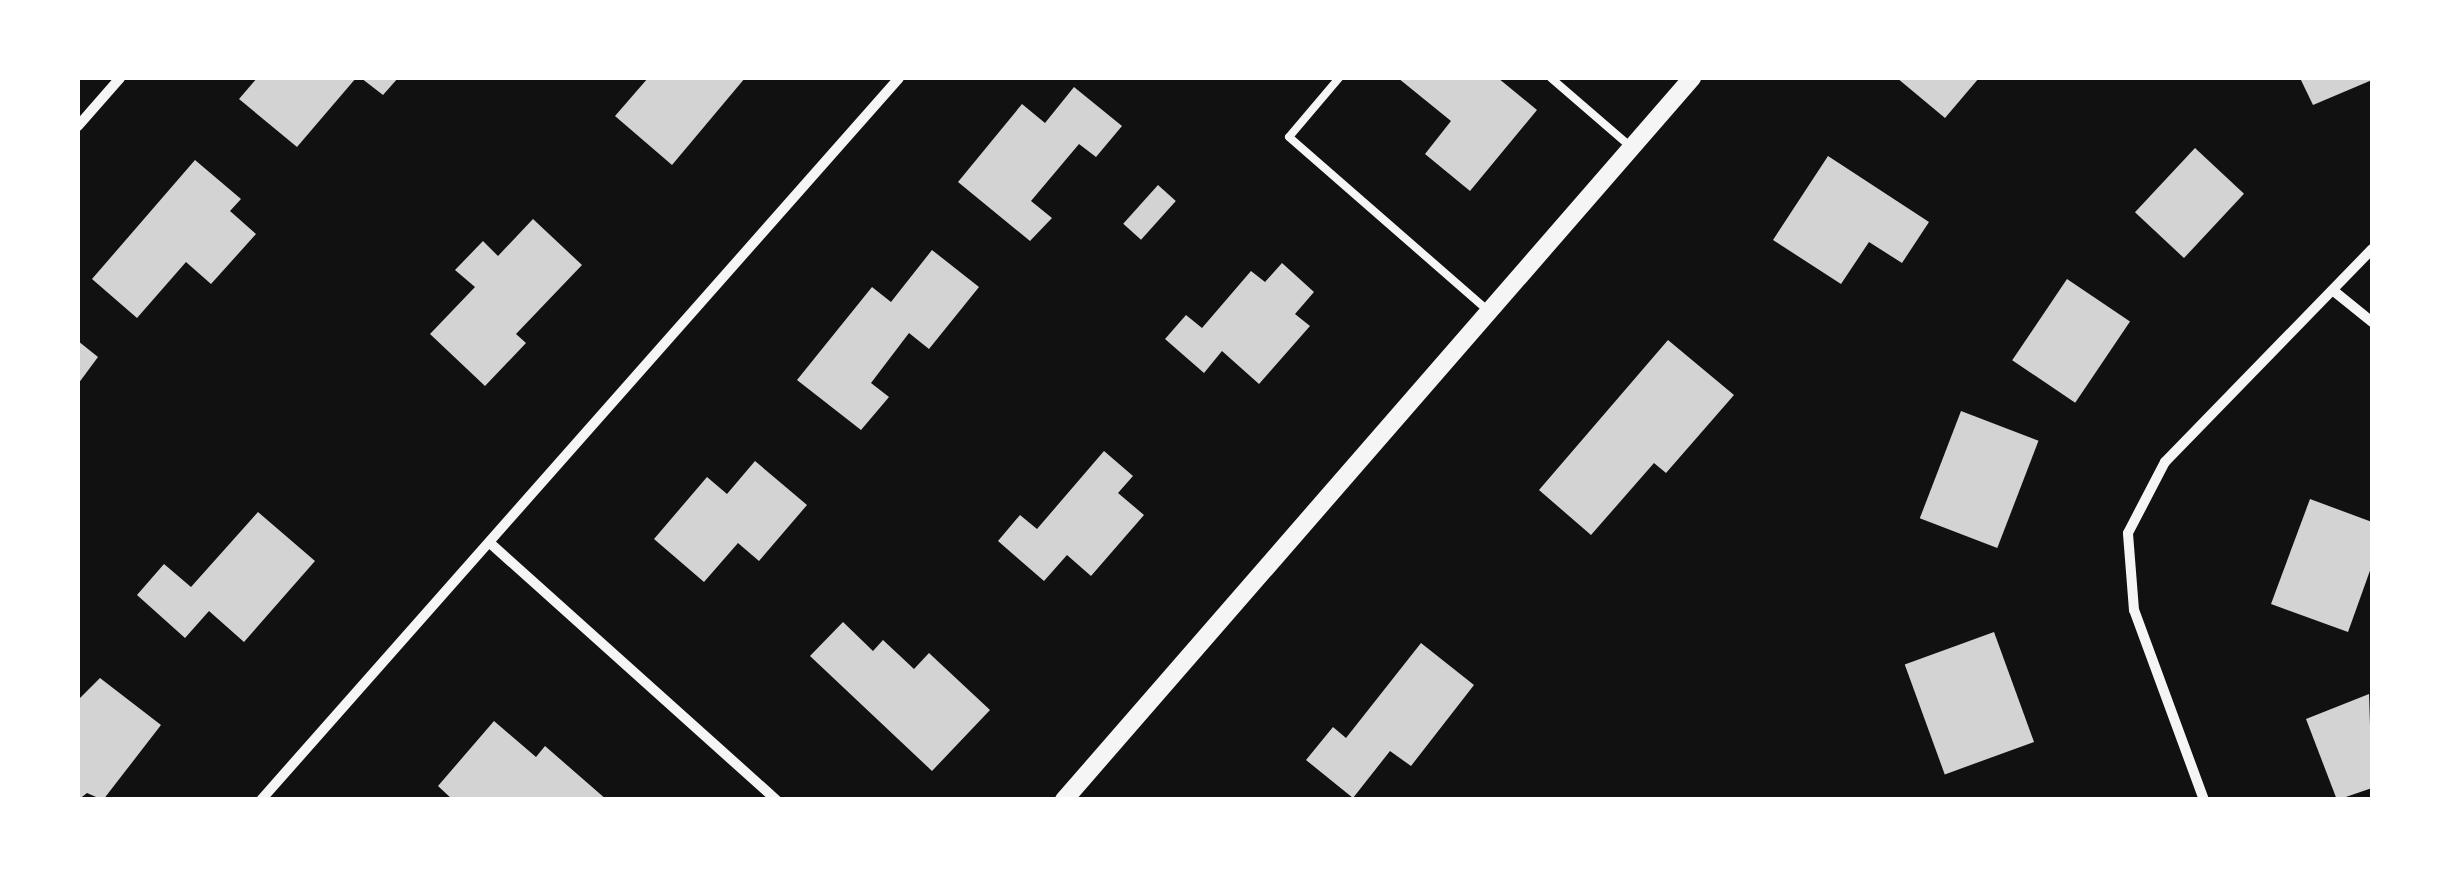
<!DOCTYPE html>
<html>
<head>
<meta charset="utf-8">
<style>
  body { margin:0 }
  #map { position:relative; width:2450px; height:877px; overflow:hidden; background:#111; font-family:Helvetica,sans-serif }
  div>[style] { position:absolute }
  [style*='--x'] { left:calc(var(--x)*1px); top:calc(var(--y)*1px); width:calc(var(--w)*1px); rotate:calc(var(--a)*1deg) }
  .building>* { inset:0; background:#d3d3d3; transform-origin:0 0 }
  .service>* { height:8px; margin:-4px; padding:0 4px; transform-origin:4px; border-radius:4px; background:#f5f5f5 }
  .minor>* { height:10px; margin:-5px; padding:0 5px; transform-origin:5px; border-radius:5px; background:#f5f5f5 }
  .tertiary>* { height:18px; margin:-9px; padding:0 9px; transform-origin:9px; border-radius:9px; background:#f5f5f5 }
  span { translate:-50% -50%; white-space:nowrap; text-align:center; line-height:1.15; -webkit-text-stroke:9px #fff; paint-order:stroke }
  .frame { position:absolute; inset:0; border:80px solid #fff; pointer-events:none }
</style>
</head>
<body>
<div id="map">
  <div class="building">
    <i style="clip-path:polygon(257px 78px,356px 78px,297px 147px,239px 99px)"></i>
    <i style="clip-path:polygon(361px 78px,398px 78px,383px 95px)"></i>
    <i style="clip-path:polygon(648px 78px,745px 78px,672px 165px,615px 116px)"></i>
    <i style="clip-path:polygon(1398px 78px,1498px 78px,1537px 110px,1470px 191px,1425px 154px,1451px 121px)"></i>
    <i style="clip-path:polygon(1897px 78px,1979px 78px,1945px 118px)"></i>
    <i style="clip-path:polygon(2300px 78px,2372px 78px,2372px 80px,2313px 105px)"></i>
    <i style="clip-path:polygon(1074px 87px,1122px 126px,1096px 157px,1079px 144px,1031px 201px,1052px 218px,1030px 241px,958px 182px,1022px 104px,1045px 123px)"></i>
    <i style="left:2195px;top:148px;width:67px;height:88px;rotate:43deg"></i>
    <i style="clip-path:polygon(1828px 156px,1929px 222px,1902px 263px,1869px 242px,1841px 284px,1773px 240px)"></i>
    <i style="clip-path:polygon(195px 160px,241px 199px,230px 211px,256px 234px,211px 284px,186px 262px,137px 318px,92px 279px)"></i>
    <i style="left:1158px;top:185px;width:24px;height:52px;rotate:42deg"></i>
    <i style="clip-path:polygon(533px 219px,582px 265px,516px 334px,526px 343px,485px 386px,430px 334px,475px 287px,455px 270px,483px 241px,498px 256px)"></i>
    <i style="clip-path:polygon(932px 250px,979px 287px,929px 349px,909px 333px,871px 383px,889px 397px,861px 430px,797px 380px,872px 287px,891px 302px)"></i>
    <i style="clip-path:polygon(1282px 263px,1314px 292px,1295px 314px,1310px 326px,1259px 384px,1222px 351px,1204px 373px,1165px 339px,1186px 315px,1202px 328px,1251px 271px,1265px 282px)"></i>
    <i style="left:2067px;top:279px;width:76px;height:98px;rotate:34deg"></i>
    <i style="clip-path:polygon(1668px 340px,1734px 395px,1666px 473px,1654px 463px,1591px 535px,1539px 490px)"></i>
    <i style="clip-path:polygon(78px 341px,98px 357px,78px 384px)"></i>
    <i style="left:1961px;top:411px;width:83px;height:115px;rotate:21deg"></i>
    <i style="clip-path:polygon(1104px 451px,1133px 476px,1118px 493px,1144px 515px,1091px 576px,1067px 555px,1044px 581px,998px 541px,1020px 515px,1037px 529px)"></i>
    <i style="clip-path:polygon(755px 461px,807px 505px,759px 561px,738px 543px,704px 582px,654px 539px,707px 477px,727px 494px)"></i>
    <i style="clip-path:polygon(2310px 499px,2372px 522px,2372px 565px,2348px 632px,2271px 604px)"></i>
    <i style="clip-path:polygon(258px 512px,315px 561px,244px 642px,209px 611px,185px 638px,137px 595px,164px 564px,191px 587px)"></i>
    <i style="clip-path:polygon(843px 622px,873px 651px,883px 640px,914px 669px,929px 653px,990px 710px,932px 771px,810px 656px)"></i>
    <i style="left:1994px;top:632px;width:117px;height:95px;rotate:70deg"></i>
    <i style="clip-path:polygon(1421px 643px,1474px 685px,1411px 766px,1390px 751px,1353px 798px,1306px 760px,1333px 727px,1346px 738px)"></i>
    <i style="clip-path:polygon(100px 678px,161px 725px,103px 800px,87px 793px,78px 800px,78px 700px)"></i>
    <i style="clip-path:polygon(2369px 694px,2372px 788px,2337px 800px,2306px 719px)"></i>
    <i style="clip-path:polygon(494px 721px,536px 757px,545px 746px,607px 800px,453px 800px,438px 786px)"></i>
  </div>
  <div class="service">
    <i style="--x:1339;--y:78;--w:77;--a:130.3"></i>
    <i style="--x:1289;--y:137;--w:262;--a:41.1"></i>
    <i style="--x:1551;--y:78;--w:106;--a:40.8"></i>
  </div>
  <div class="minor">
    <i style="--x:78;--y:126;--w:64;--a:-48.8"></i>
    <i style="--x:2335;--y:292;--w:48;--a:39"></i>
    <i style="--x:490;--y:543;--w:385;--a:41.9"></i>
    <i style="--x:261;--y:800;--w:963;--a:-48.53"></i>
    <i style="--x:2204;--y:800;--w:202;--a:-110.2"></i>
    <i style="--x:2134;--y:610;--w:77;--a:-94.5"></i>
    <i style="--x:2128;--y:533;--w:80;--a:-62.5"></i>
    <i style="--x:2165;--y:462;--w:297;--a:-45.8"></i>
  </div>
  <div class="tertiary">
    <i style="--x:1064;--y:800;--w:957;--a:-48.98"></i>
  </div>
  <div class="frame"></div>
</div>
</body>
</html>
